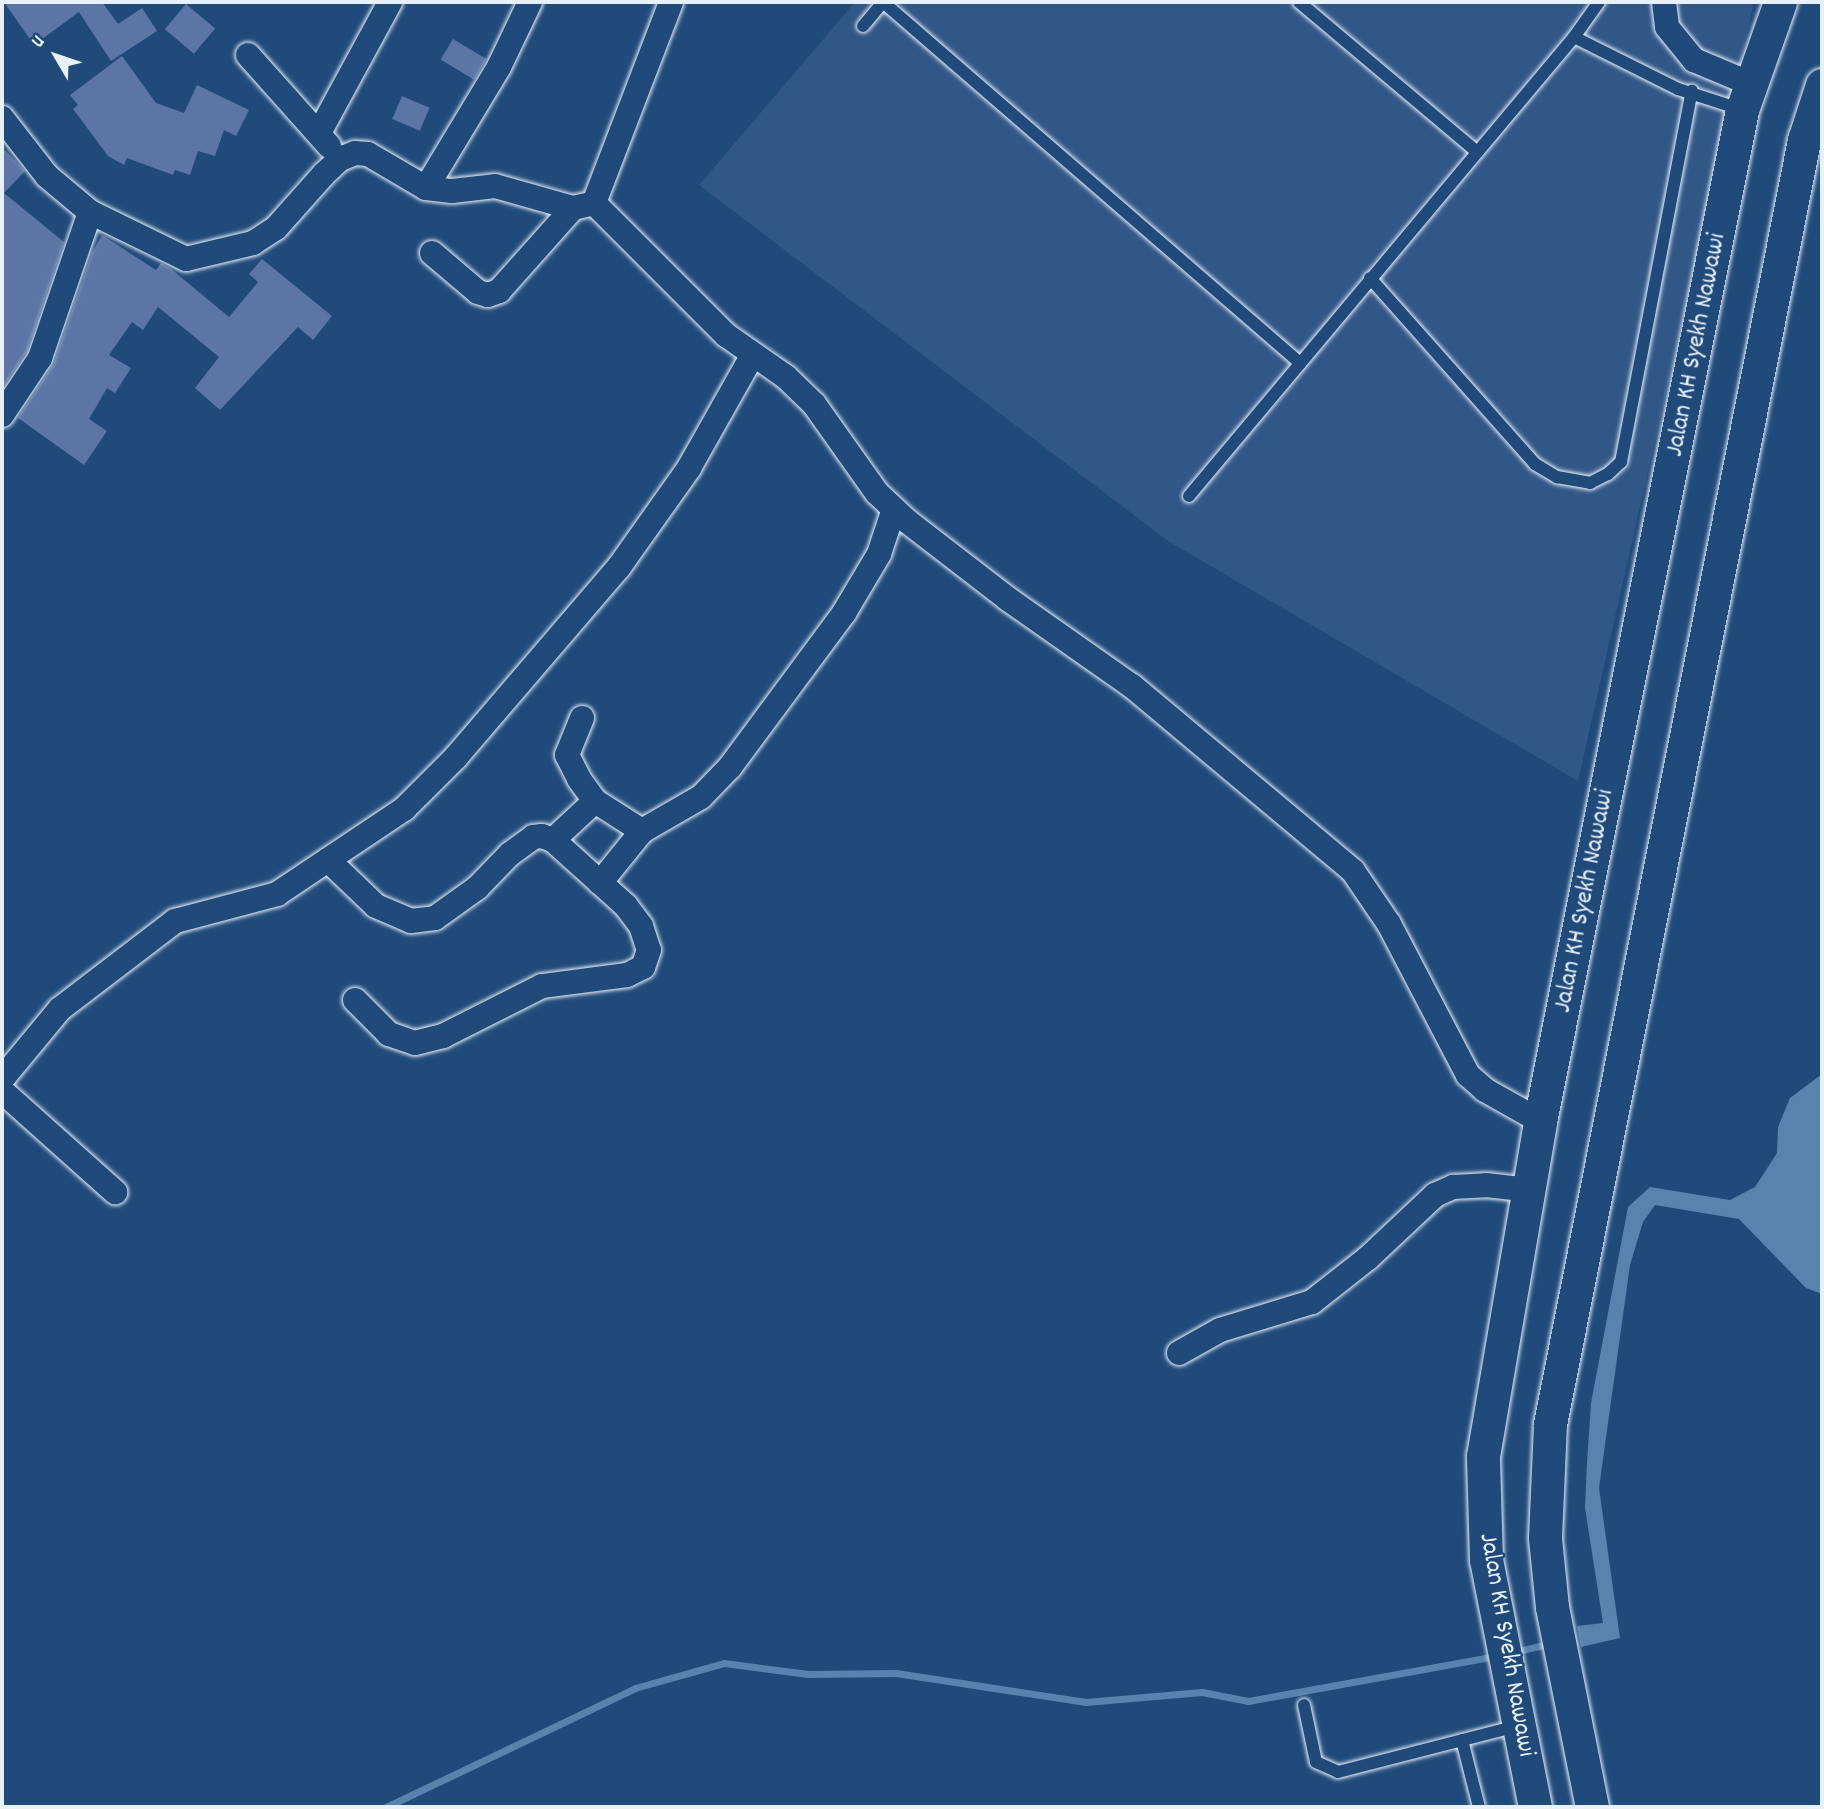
<!DOCTYPE html>
<html>
<head>
<meta charset="utf-8">
<style>
  body { margin:0 }
  #map { position:relative; width:1824px; height:1809px; overflow:hidden; background:#1f4a7a; font-family:Dekko,sans-serif }
  div>[style] { position:absolute }
  [style*='--x'] { left:calc(var(--x)*1px); top:calc(var(--y)*1px); width:calc(var(--w)*1px); rotate:calc(var(--a)*1deg) }
  .built>* { inset:0; background:#315787 }
  .water>* { inset:0; background:#5883ad }
  .stream>* { height:7px; margin:-3.5px; padding:0 3.5px; transform-origin:3.5px; border-radius:3.5px; background:#5883ad }
  .building>* { inset:0; background:#5b75a5; transform-origin:0 0 }
  .roads { filter:drop-shadow(0 0 2px #e8f1f8) drop-shadow(0 0 2px #e8f1f8) }
  .service>* { height:12px; margin:-6px; padding:0 6px; transform-origin:6px; border-radius:6px; background:#1f4a7a }
  .minor>* { height:24px; margin:-12px; padding:0 12px; transform-origin:12px; border-radius:12px; background:#1f4a7a }
  .secondary>* { height:33px; margin:-16.5px; padding:0 16.5px; transform-origin:16.5px; border-radius:16.5px; background:#1f4a7a }
  span { translate:-50% -50%; white-space:nowrap; text-align:center; line-height:1.15; -webkit-text-stroke:5px #1f4a7a; paint-order:stroke }
  .street-label { font-size:26px; color:#e8f1f8 }
  .frame { position:absolute; inset:0; border:4px solid #e8f1f8; pointer-events:none }
  .north { position:absolute; left:21px; top:21px; width:70px; height:70px; -webkit-text-stroke:5px #1f4a7a; paint-order:stroke; rotate:309deg; font-size:19px; font-weight:700; line-height:28px; text-align:center; color:#e8f1f8 }
  .north::after { content:''; display:block; margin:auto; width:24px; height:32px; background:#e8f1f8; clip-path:polygon(50% 0,100% 100%,50% 72%,0 100%) }
</style>
</head>
<body>
<div id="map">
  <div class="built">
    <i style="clip-path:polygon(855px 2px,1754px 2px,1578px 781px,1168px 541px,699px 185px)"></i>
  </div>
  <div class="water">
    <i style="clip-path:polygon(1822px 1074px,1822px 1294px,1806px 1288px,1739px 1219px,1655px 1205px,1643px 1222px,1630px 1265px,1599px 1488px,1620px 1638px,1581px 1647px,1577px 1626px,1603px 1623px,1585px 1508px,1587px 1462px,1591px 1403px,1628px 1207px,1650px 1187px,1730px 1200px,1755px 1187px,1777px 1153px,1778px 1127px,1790px 1098px)"></i>
  </div>
  <div class="stream">
    <i style="--x:1518;--y:1651;--w:28;--a:-13"></i>
    <i style="--x:386;--y:1807;--w:276;--a:-25.5"></i>
    <i style="--x:635;--y:1688;--w:92;--a:-15.7"></i>
    <i style="--x:724;--y:1663;--w:85;--a:7.5"></i>
    <i style="--x:808;--y:1674;--w:88;--a:-0.7"></i>
    <i style="--x:896;--y:1673;--w:192;--a:8.7"></i>
    <i style="--x:1086;--y:1702;--w:116;--a:-4.9"></i>
    <i style="--x:1202;--y:1692;--w:47;--a:11.1"></i>
    <i style="--x:1248;--y:1701;--w:247;--a:-10.3"></i>
  </div>
  <div class="building">
    <i style="clip-path:polygon(4px 2px,102px 2px,118px 24px,142px 8px,157px 31px,111px 61px,79px 12px,34px 45px)"></i>
    <i style="left:186px;top:4px;width:38px;height:33px;rotate:40deg"></i>
    <i style="left:453px;top:39px;width:39px;height:24px;rotate:31deg"></i>
    <i style="clip-path:polygon(122px 56px,156px 103px,184px 113px,197px 85px,249px 110px,236px 136px,224px 130px,215px 156px,198px 151px,190px 175px,175px 170px,173px 175px,127px 158px,124px 165px,108px 156px,73px 109px,78px 105px,70px 95px)"></i>
    <i style="left:402px;top:96px;width:30px;height:25px;rotate:23deg"></i>
    <i style="clip-path:polygon(2px 147px,25px 171px,4px 193px,64px 242px,27px 351px,3px 387px)"></i>
    <i style="clip-path:polygon(102px 235px,156px 270px,161px 263px,170px 268px,229px 317px,258px 282px,249px 274px,262px 259px,332px 316px,313px 340px,298px 327px,220px 410px,195px 388px,219px 357px,158px 307px,143px 330px,132px 322px,109px 355px,131px 368px,115px 393px,107px 388px,89px 419px,107px 431px,84px 465px,18px 418px,54px 363px,92px 253px)"></i>
  </div>
  <div class="roads">
    <div class="service">
      <i style="--x:883;--y:2;--w:552;--a:40.88"></i>
      <i style="--x:1299;--y:2;--w:231;--a:40.1"></i>
      <i style="--x:1599;--y:2;--w:43;--a:125.5"></i>
      <i style="--x:1574;--y:37;--w:116;--a:26.6"></i>
      <i style="--x:1678;--y:89;--w:65;--a:17.9"></i>
      <i style="--x:863;--y:26;--w:31;--a:-50"></i>
      <i style="--x:1370;--y:278;--w:249;--a:48.4"></i>
      <i style="--x:1535;--y:464;--w:26;--a:31"></i>
      <i style="--x:1557;--y:477;--w:34;--a:10"></i>
      <i style="--x:1590;--y:483;--w:20;--a:-27"></i>
      <i style="--x:1608;--y:474;--w:18;--a:-43"></i>
      <i style="--x:1621;--y:462;--w:378;--a:-79.2"></i>
      <i style="--x:1189;--y:496;--w:599;--a:-50.01"></i>
      <i style="--x:1304;--y:1705;--w:58;--a:78.1"></i>
      <i style="--x:1316;--y:1762;--w:24;--a:24"></i>
      <i style="--x:1338;--y:1772;--w:185;--a:-14.4"></i>
      <i style="--x:1462;--y:1740;--w:69;--a:75.8"></i>
    </div>
    <div class="minor">
      <i style="--x:1664;--y:2;--w:25;--a:83"></i>
      <i style="--x:1667;--y:27;--w:43;--a:50.7"></i>
      <i style="--x:1694;--y:60;--w:62;--a:22.8"></i>
      <i style="--x:248;--y:55;--w:122;--a:48.3"></i>
      <i style="--x:2;--y:118;--w:73;--a:52.2"></i>
      <i style="--x:47;--y:176;--w:56;--a:39.9"></i>
      <i style="--x:90;--y:212;--w:107;--a:26.1"></i>
      <i style="--x:186;--y:259;--w:69;--a:-13.4"></i>
      <i style="--x:253;--y:243;--w:27;--a:-33"></i>
      <i style="--x:276;--y:228;--w:72;--a:-48.4"></i>
      <i style="--x:324;--y:174;--w:22;--a:-43"></i>
      <i style="--x:340;--y:159;--w:16;--a:-22"></i>
      <i style="--x:355;--y:153;--w:13;--a:4"></i>
      <i style="--x:368;--y:154;--w:67;--a:30.4"></i>
      <i style="--x:426;--y:188;--w:26;--a:7"></i>
      <i style="--x:452;--y:191;--w:43;--a:-6.6"></i>
      <i style="--x:495;--y:186;--w:81;--a:15.8"></i>
      <i style="--x:573;--y:208;--w:22;--a:-13"></i>
      <i style="--x:594;--y:203;--w:215;--a:-69"></i>
      <i style="--x:319;--y:133;--w:149;--a:-61.5"></i>
      <i style="--x:426;--y:188;--w:141;--a:-58.9"></i>
      <i style="--x:499;--y:67;--w:72;--a:-64.5"></i>
      <i style="--x:594;--y:203;--w:187;--a:45"></i>
      <i style="--x:726;--y:335;--w:73;--a:35"></i>
      <i style="--x:786;--y:377;--w:39;--a:44"></i>
      <i style="--x:814;--y:404;--w:109;--a:54.7"></i>
      <i style="--x:877;--y:493;--w:41;--a:43"></i>
      <i style="--x:907;--y:521;--w:128;--a:37.7"></i>
      <i style="--x:1008;--y:599;--w:151;--a:35.1"></i>
      <i style="--x:1132;--y:686;--w:288;--a:39.9"></i>
      <i style="--x:1353;--y:871;--w:64;--a:55.8"></i>
      <i style="--x:1389;--y:924;--w:170;--a:62.4"></i>
      <i style="--x:1468;--y:1075;--w:23;--a:41"></i>
      <i style="--x:1485;--y:1090;--w:63;--a:29.4"></i>
      <i style="--x:432;--y:253;--w:60;--a:40.3"></i>
      <i style="--x:478;--y:292;--w:10;--a:17"></i>
      <i style="--x:488;--y:295;--w:12;--a:-20"></i>
      <i style="--x:499;--y:291;--w:111;--a:-48.3"></i>
      <i style="--x:2;--y:415;--w:69;--a:-56.3"></i>
      <i style="--x:40;--y:358;--w:154;--a:-71.1"></i>
      <i style="--x:582;--y:718;--w:40;--a:112"></i>
      <i style="--x:567;--y:755;--w:27;--a:63"></i>
      <i style="--x:579;--y:779;--w:27;--a:54"></i>
      <i style="--x:595;--y:801;--w:56;--a:32.6"></i>
      <i style="--x:553;--y:840;--w:57;--a:-42.9"></i>
      <i style="--x:328;--y:860;--w:66;--a:43.8"></i>
      <i style="--x:376;--y:906;--w:38;--a:23"></i>
      <i style="--x:411;--y:921;--w:24;--a:-7"></i>
      <i style="--x:435;--y:918;--w:52;--a:-35.5"></i>
      <i style="--x:477;--y:888;--w:47;--a:-45.9"></i>
      <i style="--x:510;--y:854;--w:29;--a:-36"></i>
      <i style="--x:533;--y:837;--w:9;--a:-6"></i>
      <i style="--x:542;--y:836;--w:12;--a:20"></i>
      <i style="--x:553;--y:840;--w:98;--a:42.1"></i>
      <i style="--x:626;--y:906;--w:25;--a:53"></i>
      <i style="--x:641;--y:926;--w:25;--a:72"></i>
      <i style="--x:649;--y:950;--w:18;--a:109"></i>
      <i style="--x:643;--y:967;--w:18;--a:153"></i>
      <i style="--x:627;--y:975;--w:86;--a:172.6"></i>
      <i style="--x:542;--y:986;--w:111;--a:153.2"></i>
      <i style="--x:443;--y:1036;--w:29;--a:166"></i>
      <i style="--x:415;--y:1043;--w:28;--a:-161"></i>
      <i style="--x:389;--y:1034;--w:48;--a:-135"></i>
      <i style="--x:600;--y:883;--w:67;--a:-51.1"></i>
      <i style="--x:642;--y:831;--w:68;--a:-30"></i>
      <i style="--x:701;--y:797;--w:42;--a:-46"></i>
      <i style="--x:730;--y:767;--w:192;--a:-53.5"></i>
      <i style="--x:844;--y:613;--w:69;--a:-59.3"></i>
      <i style="--x:879;--y:554;--w:47;--a:-71.6"></i>
      <i style="--x:2;--y:1079;--w:91;--a:-50.4"></i>
      <i style="--x:60;--y:1009;--w:145;--a:-37.4"></i>
      <i style="--x:175;--y:921;--w:106;--a:-14.8"></i>
      <i style="--x:277;--y:894;--w:153;--a:-33.8"></i>
      <i style="--x:404;--y:809;--w:74;--a:-45"></i>
      <i style="--x:456;--y:757;--w:250;--a:-49.4"></i>
      <i style="--x:619;--y:567;--w:121;--a:-54.7"></i>
      <i style="--x:689;--y:468;--w:129;--a:-60.6"></i>
      <i style="--x:2;--y:1091;--w:152;--a:41.8"></i>
      <i style="--x:1179;--y:1353;--w:47;--a:-29.3"></i>
      <i style="--x:1220;--y:1330;--w:96;--a:-16.9"></i>
      <i style="--x:1312;--y:1302;--w:71;--a:-38.2"></i>
      <i style="--x:1368;--y:1258;--w:92;--a:-43.2"></i>
      <i style="--x:1435;--y:1195;--w:20;--a:-24"></i>
      <i style="--x:1453;--y:1187;--w:33;--a:-3"></i>
      <i style="--x:1486;--y:1185;--w:43;--a:6.6"></i>
    </div>
    <div class="secondary">
      <i style="--x:1535;--y:1807;--w:252;--a:-101.2"></i>
      <i style="--x:1486;--y:1560;--w:104;--a:-91.7"></i>
      <i style="--x:1483;--y:1456;--w:340;--a:-80.3"></i>
      <i style="--x:1540;--y:1121;--w:1031;--a:-78.7"></i>
      <i style="--x:1742;--y:110;--w:114;--a:-70.6"></i>
      <i style="--x:1592;--y:1807;--w:204;--a:-101.3"></i>
      <i style="--x:1552;--y:1607;--w:69;--a:-95.8"></i>
      <i style="--x:1545;--y:1538;--w:114;--a:-87.5"></i>
      <i style="--x:1550;--y:1424;--w:1309;--a:-78.81"></i>
      <i style="--x:1804;--y:140;--w:58;--a:-71.9"></i>
    </div>
  </div>
  <div class="street-label">
    <span style="left:1697px;top:345px;rotate:-79deg">Jalan KH Syekh Nawawi</span>
    <span style="left:1585px;top:901px;rotate:-79deg">Jalan KH Syekh Nawawi</span>
    <span style="left:1506px;top:1645px;rotate:80deg">Jalan KH Syekh Nawawi</span>
  </div>
  <div class="frame"></div>
  <div class="north">U</div>
</div>
</body>
</html>
